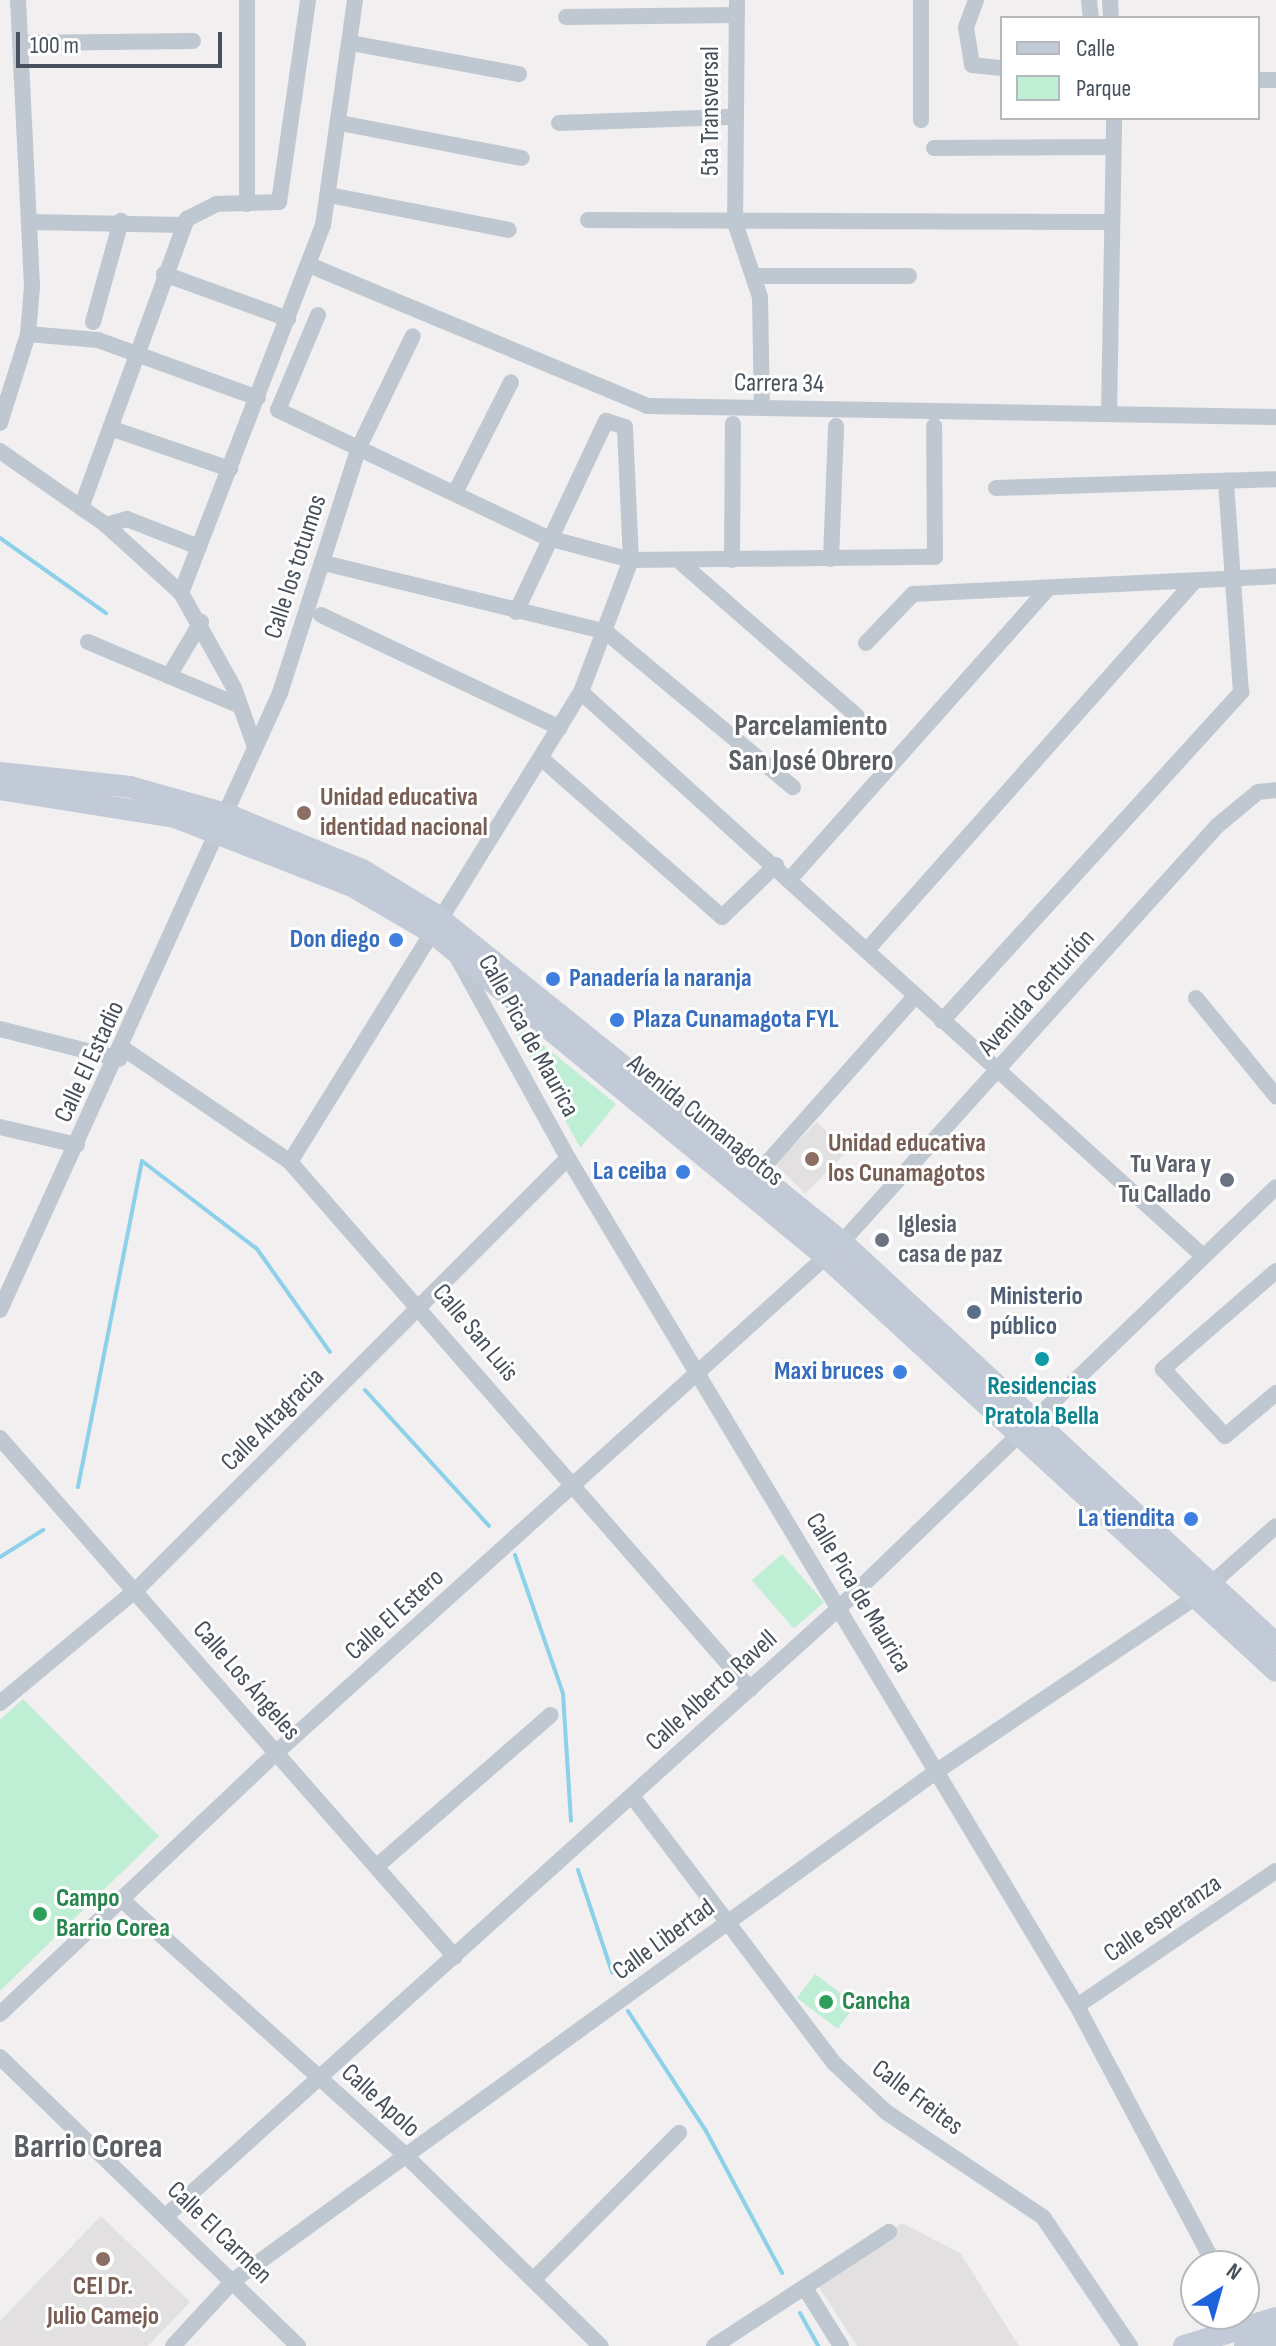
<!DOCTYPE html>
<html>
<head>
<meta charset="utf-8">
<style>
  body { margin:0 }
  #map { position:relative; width:1276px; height:2346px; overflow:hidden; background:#f1efef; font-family:"Sofia Sans Condensed",sans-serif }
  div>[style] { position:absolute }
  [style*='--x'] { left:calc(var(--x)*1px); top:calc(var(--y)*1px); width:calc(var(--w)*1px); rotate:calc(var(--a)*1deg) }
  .education>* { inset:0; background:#e2e0e1; transform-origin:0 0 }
  .green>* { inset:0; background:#beeed4; transform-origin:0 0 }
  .stream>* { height:4px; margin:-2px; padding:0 2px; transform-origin:2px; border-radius:2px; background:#8cd0ea }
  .street>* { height:16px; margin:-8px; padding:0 8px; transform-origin:8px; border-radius:8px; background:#bfc8d0 }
  .secondary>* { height:22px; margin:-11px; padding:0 11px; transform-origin:11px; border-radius:11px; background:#c2cad7 }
  .dots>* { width:22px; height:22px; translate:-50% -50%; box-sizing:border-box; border:4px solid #fff; border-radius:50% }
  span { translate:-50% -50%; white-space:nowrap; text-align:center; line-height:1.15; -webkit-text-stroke:6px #fff; paint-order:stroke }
  .street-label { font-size:26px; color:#47505c }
  .education-label { font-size:26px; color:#785e54; font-weight:700 }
  .left { translate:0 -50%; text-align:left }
  .shop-label { font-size:26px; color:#366cbe; font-weight:700 }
  .right { translate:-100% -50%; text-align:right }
  .worship-label { font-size:26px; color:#5b616d; font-weight:700 }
  .service-label { font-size:26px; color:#4e5e75; font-weight:700 }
  .culture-label { font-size:26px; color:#0d838f; font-weight:700 }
  .leisure-label { font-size:26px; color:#27864d; font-weight:700 }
  .quarter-label { font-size:30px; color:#5b5e63; font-weight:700 }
  .district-label { font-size:34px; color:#5b5e63; font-weight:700 }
  .legend { position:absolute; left:1000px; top:16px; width:260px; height:104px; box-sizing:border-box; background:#fff; border:2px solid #b5b9be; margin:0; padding:10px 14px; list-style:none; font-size:24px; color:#47505c }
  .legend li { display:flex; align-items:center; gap:16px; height:40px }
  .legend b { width:40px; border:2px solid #b5b9be }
  .north { position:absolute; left:1180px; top:2250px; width:80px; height:80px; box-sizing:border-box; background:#fff; border:2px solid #b5b9be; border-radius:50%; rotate:37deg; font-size:22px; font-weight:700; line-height:32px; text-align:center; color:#47505c }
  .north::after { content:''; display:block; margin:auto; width:28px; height:36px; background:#1d64dc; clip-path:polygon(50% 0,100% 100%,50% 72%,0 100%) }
  .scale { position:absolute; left:16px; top:32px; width:206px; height:36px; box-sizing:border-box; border:4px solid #47505c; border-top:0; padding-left:10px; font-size:24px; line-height:28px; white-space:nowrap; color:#47505c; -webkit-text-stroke:6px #fff; paint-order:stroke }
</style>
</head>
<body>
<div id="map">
  <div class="education">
    <i style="left:817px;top:1122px;width:42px;height:59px;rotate:45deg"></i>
    <i style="clip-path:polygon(101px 2216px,190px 2302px,148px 2346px,0 2346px,0 2321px)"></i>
    <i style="clip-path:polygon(902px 2223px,960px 2253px,1019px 2346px,857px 2346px,819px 2287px)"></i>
  </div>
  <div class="green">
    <i style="clip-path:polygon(507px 1016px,616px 1104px,581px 1147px,580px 1147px)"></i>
    <i style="left:782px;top:1554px;width:64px;height:40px;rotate:49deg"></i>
    <i style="clip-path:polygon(23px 1699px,159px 1836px,0 1991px,0 1720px)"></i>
    <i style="left:815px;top:1974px;width:51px;height:30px;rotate:37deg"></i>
  </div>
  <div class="stream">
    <i style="--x:0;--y:538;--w:130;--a:35.3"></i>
    <i style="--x:365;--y:1390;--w:184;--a:47.6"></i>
    <i style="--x:78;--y:1487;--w:332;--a:-78.9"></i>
    <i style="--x:142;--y:1161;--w:145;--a:37.4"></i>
    <i style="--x:257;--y:1249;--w:126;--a:54.7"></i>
    <i style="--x:515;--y:1555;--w:147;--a:70.9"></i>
    <i style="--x:563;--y:1694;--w:127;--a:86.4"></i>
    <i style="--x:0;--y:1557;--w:51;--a:-32.1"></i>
    <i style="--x:578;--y:1870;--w:108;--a:71.6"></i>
    <i style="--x:628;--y:2011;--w:143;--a:57"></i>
    <i style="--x:706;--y:2131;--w:161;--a:61.8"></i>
    <i style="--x:800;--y:2313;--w:38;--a:61"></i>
  </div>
  <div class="street">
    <i style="--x:247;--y:0;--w:204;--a:90"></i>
    <i style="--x:737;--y:0;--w:223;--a:90.5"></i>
    <i style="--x:735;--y:223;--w:78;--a:71.3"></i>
    <i style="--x:760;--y:297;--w:111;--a:89"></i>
    <i style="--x:976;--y:0;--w:29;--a:110"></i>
    <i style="--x:966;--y:27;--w:38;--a:81"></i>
    <i style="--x:972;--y:65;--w:30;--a:6"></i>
    <i style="--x:1089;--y:0;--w:18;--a:84"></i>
    <i style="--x:1110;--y:0;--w:18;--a:87"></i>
    <i style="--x:566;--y:17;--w:170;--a:-0.7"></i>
    <i style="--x:23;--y:43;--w:170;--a:-0.7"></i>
    <i style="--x:351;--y:43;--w:171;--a:10.5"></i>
    <i style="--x:1258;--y:80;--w:18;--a:0"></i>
    <i style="--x:921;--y:120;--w:120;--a:-90"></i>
    <i style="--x:340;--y:123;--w:185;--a:10.9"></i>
    <i style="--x:559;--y:123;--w:176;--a:-2"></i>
    <i style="--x:934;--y:148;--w:179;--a:-0.3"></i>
    <i style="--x:329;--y:195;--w:183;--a:11"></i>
    <i style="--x:588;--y:220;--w:524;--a:0.22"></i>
    <i style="--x:30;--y:222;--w:153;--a:1.1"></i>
    <i style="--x:309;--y:265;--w:366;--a:22.6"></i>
    <i style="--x:647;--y:406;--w:629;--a:1"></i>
    <i style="--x:164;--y:274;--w:132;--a:19.9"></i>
    <i style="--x:755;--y:276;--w:154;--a:0"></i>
    <i style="--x:318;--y:315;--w:103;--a:112.8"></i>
    <i style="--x:278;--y:410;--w:299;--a:25.4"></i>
    <i style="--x:548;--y:538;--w:86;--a:14.8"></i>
    <i style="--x:631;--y:560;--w:304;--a:-0.6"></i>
    <i style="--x:935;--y:557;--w:131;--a:-90.4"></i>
    <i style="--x:93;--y:322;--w:105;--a:-74.5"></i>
    <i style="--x:28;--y:334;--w:70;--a:4.9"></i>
    <i style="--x:98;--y:340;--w:170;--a:19.9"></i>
    <i style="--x:1109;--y:414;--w:296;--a:-89"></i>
    <i style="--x:0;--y:423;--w:93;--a:-72.5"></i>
    <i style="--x:28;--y:334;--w:48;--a:-85.2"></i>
    <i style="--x:32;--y:286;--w:286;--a:-92.8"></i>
    <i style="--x:110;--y:428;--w:127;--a:18.9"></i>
    <i style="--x:0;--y:451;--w:129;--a:34.9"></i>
    <i style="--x:106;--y:525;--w:101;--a:42.2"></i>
    <i style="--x:181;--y:593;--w:109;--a:60.8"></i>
    <i style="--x:234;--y:688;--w:63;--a:70.4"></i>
    <i style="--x:996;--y:488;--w:280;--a:-1.8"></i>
    <i style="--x:455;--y:493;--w:124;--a:-63.2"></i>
    <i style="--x:81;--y:508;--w:308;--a:-69.9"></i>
    <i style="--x:187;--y:219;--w:33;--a:-27"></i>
    <i style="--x:216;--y:204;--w:63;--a:-1.8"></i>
    <i style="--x:279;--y:202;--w:204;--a:-81.8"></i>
    <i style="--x:106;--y:525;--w:22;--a:-16"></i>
    <i style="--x:127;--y:519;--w:77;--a:21.3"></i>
    <i style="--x:831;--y:559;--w:133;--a:-87.8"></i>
    <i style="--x:678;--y:560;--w:237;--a:41.1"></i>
    <i style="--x:732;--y:560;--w:136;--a:-89.6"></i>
    <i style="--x:324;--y:563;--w:290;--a:13.7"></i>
    <i style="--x:606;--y:632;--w:243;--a:39.7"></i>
    <i style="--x:181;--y:593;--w:394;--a:-68.9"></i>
    <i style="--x:323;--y:225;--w:227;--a:-81.9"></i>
    <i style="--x:321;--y:615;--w:264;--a:25.3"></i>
    <i style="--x:88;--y:642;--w:165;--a:22.8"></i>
    <i style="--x:866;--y:643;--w:68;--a:-46.2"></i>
    <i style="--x:913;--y:594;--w:363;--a:-2.8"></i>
    <i style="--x:169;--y:676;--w:63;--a:-59.3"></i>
    <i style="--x:581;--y:692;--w:838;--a:42.2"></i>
    <i style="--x:541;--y:758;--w:241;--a:41.3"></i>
    <i style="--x:722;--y:917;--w:75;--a:-43.9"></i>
    <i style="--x:790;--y:879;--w:385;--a:-48.4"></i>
    <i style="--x:867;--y:950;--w:491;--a:-48.4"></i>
    <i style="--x:457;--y:957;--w:230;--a:61.1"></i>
    <i style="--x:568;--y:1158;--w:989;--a:59.03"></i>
    <i style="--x:1077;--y:2006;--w:294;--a:62"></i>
    <i style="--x:1196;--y:998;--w:127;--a:50.8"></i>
    <i style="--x:942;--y:1021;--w:445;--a:-47.7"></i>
    <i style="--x:1241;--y:692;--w:212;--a:-94.1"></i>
    <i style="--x:0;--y:1029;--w:123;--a:14.1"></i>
    <i style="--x:124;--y:1049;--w:201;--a:34.2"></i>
    <i style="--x:290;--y:1162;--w:700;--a:48.88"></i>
    <i style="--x:0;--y:1127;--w:79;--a:13.2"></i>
    <i style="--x:290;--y:1162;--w:553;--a:-58.24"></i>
    <i style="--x:581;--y:692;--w:141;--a:-69.3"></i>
    <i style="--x:631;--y:560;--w:133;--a:-92.6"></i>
    <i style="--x:625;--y:427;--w:20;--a:-162"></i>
    <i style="--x:606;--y:421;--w:211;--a:115.2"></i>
    <i style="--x:759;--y:1172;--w:235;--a:-48.4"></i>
    <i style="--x:1276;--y:1271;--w:150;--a:139.1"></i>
    <i style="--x:1163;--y:1369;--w:91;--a:47.2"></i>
    <i style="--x:1225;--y:1436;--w:67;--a:-40.1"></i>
    <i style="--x:0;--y:1310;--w:678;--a:-65.59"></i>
    <i style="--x:280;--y:693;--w:258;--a:-72.2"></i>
    <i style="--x:359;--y:447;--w:123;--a:-64.1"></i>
    <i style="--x:0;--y:1438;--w:690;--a:48.76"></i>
    <i style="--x:0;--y:1703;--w:175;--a:-39.7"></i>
    <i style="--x:135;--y:1591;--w:612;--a:-45"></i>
    <i style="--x:632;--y:1796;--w:335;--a:52.9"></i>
    <i style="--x:834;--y:2063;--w:71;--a:43.3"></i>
    <i style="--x:886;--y:2112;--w:189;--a:33.8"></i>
    <i style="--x:1043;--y:2217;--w:156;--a:56"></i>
    <i style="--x:377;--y:1866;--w:230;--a:-41"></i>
    <i style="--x:121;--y:1899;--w:384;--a:42"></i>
    <i style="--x:406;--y:2156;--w:272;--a:44.3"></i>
    <i style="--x:1077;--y:2006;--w:240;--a:-34.2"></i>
    <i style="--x:0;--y:2014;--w:381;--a:-43.4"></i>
    <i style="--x:277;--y:1752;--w:761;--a:-42.07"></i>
    <i style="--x:842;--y:1242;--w:560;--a:-47.97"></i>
    <i style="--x:1217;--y:826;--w:53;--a:-39.7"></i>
    <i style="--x:1258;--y:792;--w:18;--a:-6"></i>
    <i style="--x:0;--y:2057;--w:415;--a:44.1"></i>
    <i style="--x:166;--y:2216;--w:906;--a:-42.09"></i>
    <i style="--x:838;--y:1609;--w:608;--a:-43.93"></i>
    <i style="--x:534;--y:2279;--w:206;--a:-45.2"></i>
    <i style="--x:805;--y:2288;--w:68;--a:58.2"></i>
    <i style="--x:173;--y:2346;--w:90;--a:-47.3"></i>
    <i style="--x:234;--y:2280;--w:868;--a:-35.91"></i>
    <i style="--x:937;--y:1771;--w:316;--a:-33.9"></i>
    <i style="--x:1199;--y:1595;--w:103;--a:-41.9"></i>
    <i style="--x:714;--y:2346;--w:209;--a:-33.1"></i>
  </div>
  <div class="secondary">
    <i style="--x:0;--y:773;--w:131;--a:6.1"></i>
    <i style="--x:130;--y:787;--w:100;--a:15.7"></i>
    <i style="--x:226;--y:814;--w:149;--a:22.4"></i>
    <i style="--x:364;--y:871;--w:82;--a:31.6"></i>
    <i style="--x:434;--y:914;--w:523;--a:38.8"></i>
    <i style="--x:842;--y:1242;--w:592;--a:42.81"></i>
    <i style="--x:0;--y:789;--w:177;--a:9.1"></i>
    <i style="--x:175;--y:817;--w:190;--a:21.3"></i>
    <i style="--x:352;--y:886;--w:94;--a:30.1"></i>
    <i style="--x:433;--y:933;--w:509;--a:39.5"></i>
    <i style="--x:826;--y:1257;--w:611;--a:42.61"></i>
    <i style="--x:1184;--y:2346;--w:96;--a:-16.9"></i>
    <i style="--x:1245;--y:2346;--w:32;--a:-14"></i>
  </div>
  <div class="dots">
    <i style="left:304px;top:813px;background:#8d6e63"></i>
    <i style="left:396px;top:940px;background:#3f7fe0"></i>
    <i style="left:553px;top:979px;background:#3f7fe0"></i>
    <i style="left:617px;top:1020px;background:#3f7fe0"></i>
    <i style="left:812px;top:1159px;background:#8d6e63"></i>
    <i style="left:683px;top:1172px;background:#3f7fe0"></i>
    <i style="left:1227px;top:1180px;background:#6b7280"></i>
    <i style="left:882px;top:1240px;background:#6b7280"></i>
    <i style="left:974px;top:1312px;background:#5c6f8a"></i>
    <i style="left:1042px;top:1359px;background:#0f9aa8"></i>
    <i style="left:900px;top:1372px;background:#3f7fe0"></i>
    <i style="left:1191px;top:1519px;background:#3f7fe0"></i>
    <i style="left:40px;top:1914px;background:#2e9e5b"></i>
    <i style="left:826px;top:2002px;background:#2e9e5b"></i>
    <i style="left:103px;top:2259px;background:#8d6e63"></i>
  </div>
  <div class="street-label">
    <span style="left:711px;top:111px;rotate:-90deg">5ta Transversal</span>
    <span style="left:779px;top:384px;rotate:1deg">Carrera 34</span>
    <span style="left:296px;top:567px;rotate:-72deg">Calle los totumos</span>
    <span style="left:1037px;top:993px;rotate:-48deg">Avenida Centurión</span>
    <span style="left:528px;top:1036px;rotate:61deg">Calle Pica de Maurica</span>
    <span style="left:90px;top:1062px;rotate:-65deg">Calle El Estadio</span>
    <span style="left:705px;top:1121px;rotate:39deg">Avenida Cumanagotos</span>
    <span style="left:475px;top:1333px;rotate:50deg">Calle San Luis</span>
    <span style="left:273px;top:1420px;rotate:-45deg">Calle Altagracia</span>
    <span style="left:858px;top:1593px;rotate:59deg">Calle Pica de Maurica</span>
    <span style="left:395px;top:1615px;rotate:-42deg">Calle El Estero</span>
    <span style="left:246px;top:1681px;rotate:49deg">Calle Los Ángeles</span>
    <span style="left:712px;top:1691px;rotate:-42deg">Calle Alberto Ravell</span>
    <span style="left:1163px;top:1919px;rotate:-34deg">Calle esperanza</span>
    <span style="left:664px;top:1940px;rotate:-36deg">Calle Libertad</span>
    <span style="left:917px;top:2098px;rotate:37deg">Calle Freites</span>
    <span style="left:380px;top:2101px;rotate:42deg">Calle Apolo</span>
    <span style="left:219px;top:2233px;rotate:44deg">Calle El Carmen</span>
  </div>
  <div class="education-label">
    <span class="left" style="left:320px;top:813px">Unidad educativa<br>identidad nacional</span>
    <span class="left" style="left:828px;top:1159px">Unidad educativa<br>los Cunamagotos</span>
    <span style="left:103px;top:2302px">CEI Dr.<br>Julio Camejo</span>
  </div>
  <div class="shop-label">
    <span class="right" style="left:380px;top:940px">Don diego</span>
    <span class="left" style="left:569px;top:979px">Panadería la naranja</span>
    <span class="left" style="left:633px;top:1020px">Plaza Cunamagota FYL</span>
    <span class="right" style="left:667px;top:1172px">La ceiba</span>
    <span class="right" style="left:884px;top:1372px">Maxi bruces</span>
    <span class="right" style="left:1175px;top:1519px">La tiendita</span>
  </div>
  <div class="worship-label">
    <span class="right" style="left:1211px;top:1180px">Tu Vara y<br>Tu Callado</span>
    <span class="left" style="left:898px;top:1240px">Iglesia<br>casa de paz</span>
  </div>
  <div class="service-label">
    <span class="left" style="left:990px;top:1312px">Ministerio<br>público</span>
  </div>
  <div class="culture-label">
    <span style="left:1042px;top:1402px">Residencias<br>Pratola Bella</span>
  </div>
  <div class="leisure-label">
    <span class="left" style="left:56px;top:1914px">Campo<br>Barrio Corea</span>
    <span class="left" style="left:842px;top:2002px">Cancha</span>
  </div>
  <div class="quarter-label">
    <span style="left:811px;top:743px">Parcelamiento<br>San José Obrero</span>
  </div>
  <div class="district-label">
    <span style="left:88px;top:2147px">Barrio Corea</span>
  </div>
  <ul class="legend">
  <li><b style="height:10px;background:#c2cad7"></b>Calle</li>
  <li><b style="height:22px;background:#beeed4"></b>Parque</li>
  </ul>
  <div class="north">N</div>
  <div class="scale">100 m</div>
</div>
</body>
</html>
